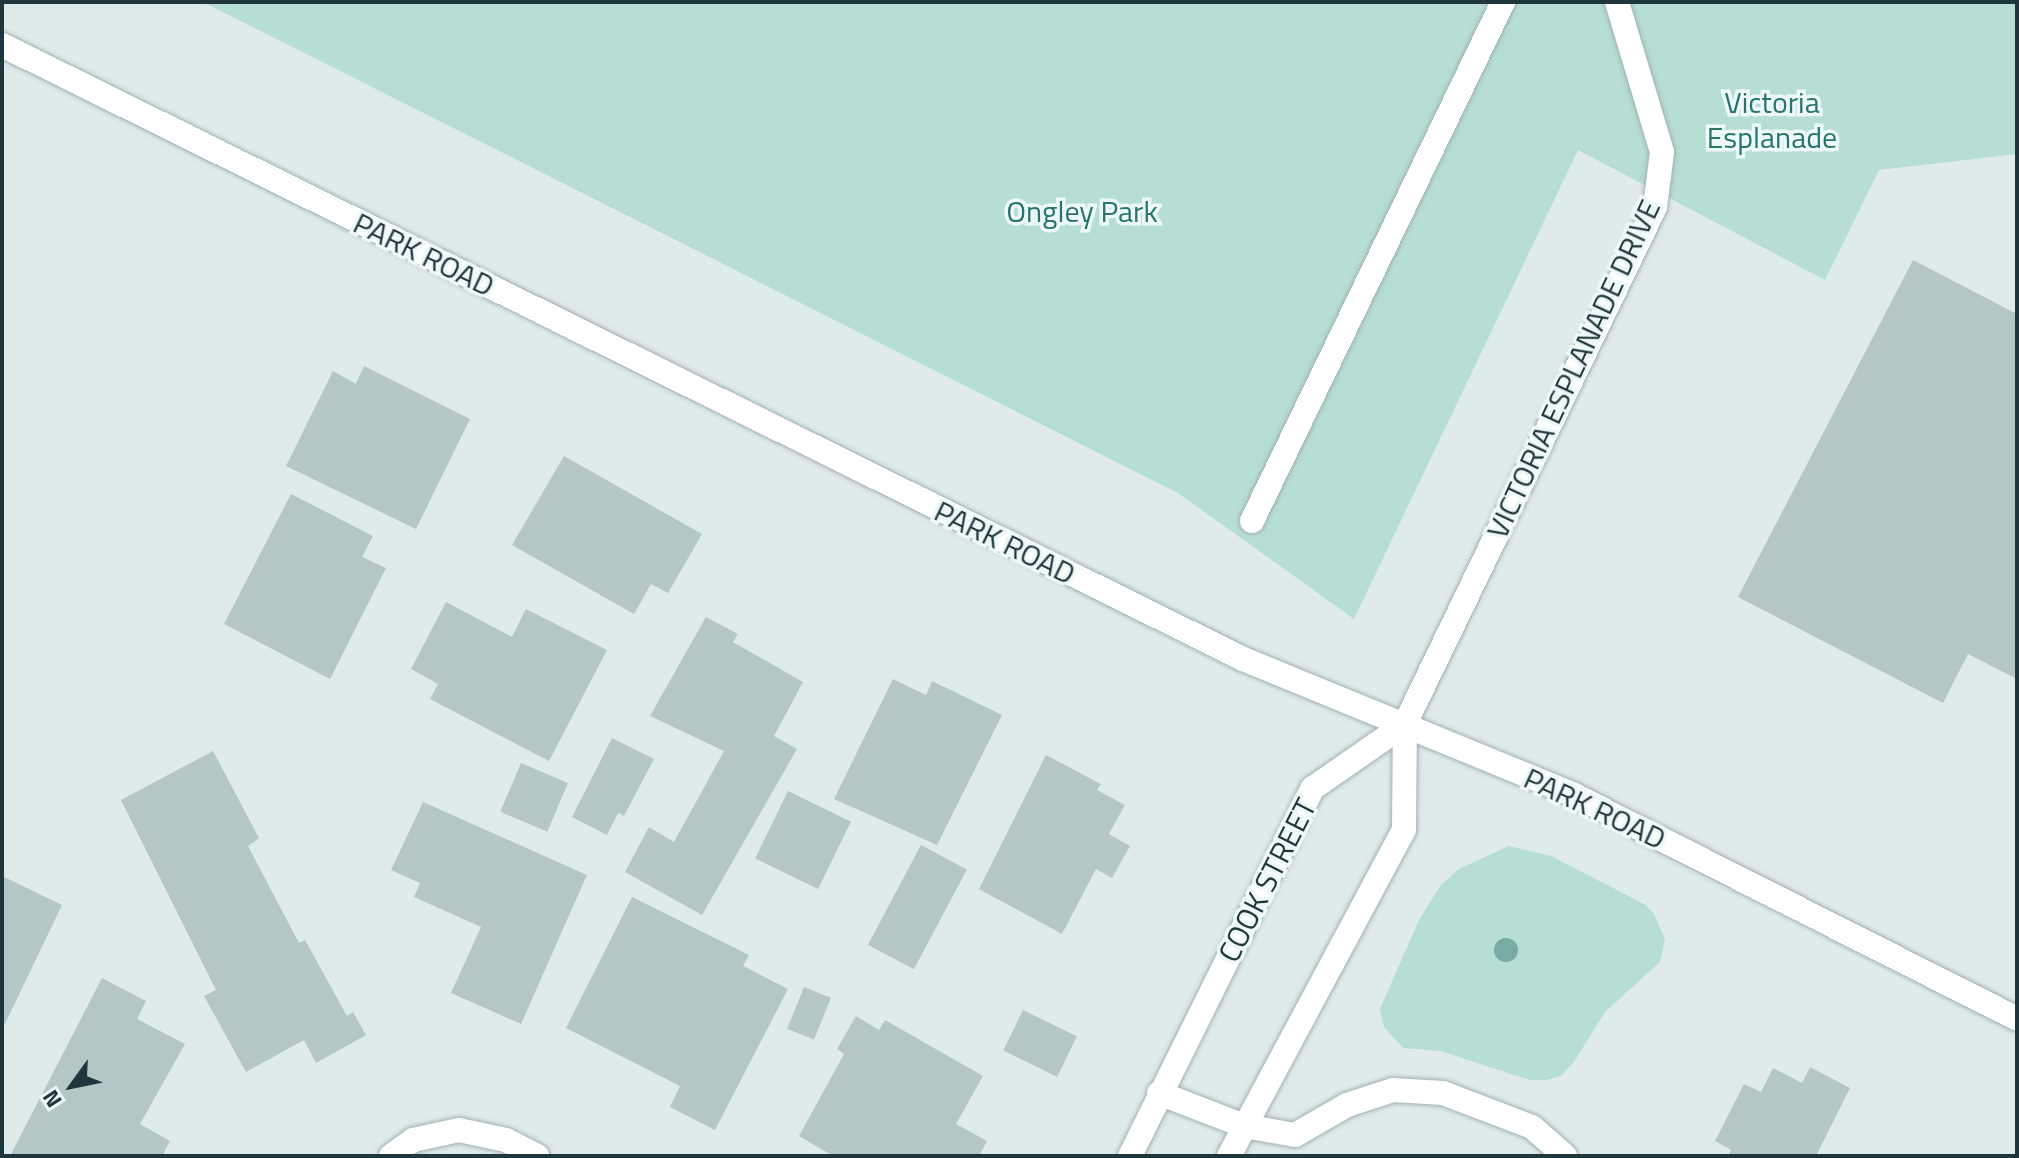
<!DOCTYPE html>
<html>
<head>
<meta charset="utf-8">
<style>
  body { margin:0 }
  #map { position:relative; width:2019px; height:1158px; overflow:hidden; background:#dfebeb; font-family:"Titillium Web",sans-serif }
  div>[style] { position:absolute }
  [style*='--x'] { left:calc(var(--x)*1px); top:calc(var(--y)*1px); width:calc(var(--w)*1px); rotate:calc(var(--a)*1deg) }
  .green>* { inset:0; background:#b6ded5 }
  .building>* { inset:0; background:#b4c6c6; transform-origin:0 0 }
  .roads { filter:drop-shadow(0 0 2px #a2b1b3) drop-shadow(0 0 2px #a2b1b3) }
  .service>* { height:24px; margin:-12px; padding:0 12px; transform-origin:12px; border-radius:12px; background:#fff }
  .minor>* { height:24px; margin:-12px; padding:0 12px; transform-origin:12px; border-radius:12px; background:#fff }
  .tertiary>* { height:24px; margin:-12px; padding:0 12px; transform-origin:12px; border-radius:12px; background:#fff }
  .secondary>* { height:24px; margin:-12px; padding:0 12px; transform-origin:12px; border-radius:12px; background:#fff }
  .trees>* { width:24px; height:24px; margin:-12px; border-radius:50%; background:#79aba5 }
  span { translate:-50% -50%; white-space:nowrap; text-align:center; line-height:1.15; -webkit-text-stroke:7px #eff8f8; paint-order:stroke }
  .park-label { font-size:30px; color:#26766c }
  .street-label { font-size:30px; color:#1f363c }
  .frame { position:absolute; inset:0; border:4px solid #1f363c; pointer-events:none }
  .north { position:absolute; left:32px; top:1046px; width:80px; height:80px; -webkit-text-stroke:6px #eff8f8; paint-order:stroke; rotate:237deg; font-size:22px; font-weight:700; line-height:32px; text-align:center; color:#1f363c }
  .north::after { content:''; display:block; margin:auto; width:28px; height:36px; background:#1f363c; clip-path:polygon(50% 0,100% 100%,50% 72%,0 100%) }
</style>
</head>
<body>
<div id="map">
  <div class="green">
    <i style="clip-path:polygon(203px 2px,2017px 2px,2017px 154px,1879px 170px,1825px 280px,1578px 150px,1354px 619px,1178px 493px)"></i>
    <i style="clip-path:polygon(1509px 846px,1551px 856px,1646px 905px,1654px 914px,1665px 939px,1660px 962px,1605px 1012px,1574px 1062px,1561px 1076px,1546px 1080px,1530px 1080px,1440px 1051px,1403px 1048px,1384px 1027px,1380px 1009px,1419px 920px,1441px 885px,1459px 869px)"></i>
  </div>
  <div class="building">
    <i style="clip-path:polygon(1913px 260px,2017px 314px,2017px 679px,1968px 654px,1943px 703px,1738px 597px)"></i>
    <i style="clip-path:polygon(364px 366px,470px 419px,416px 529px,286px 466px,333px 371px,356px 384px)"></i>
    <i style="clip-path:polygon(564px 456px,702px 534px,668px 593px,651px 584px,634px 614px,512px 545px)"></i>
    <i style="clip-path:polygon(291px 494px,373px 536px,362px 557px,386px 568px,330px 679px,224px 624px)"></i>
    <i style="clip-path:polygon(446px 602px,512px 637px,526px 609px,607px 650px,549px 761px,430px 699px,438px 684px,411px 669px)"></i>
    <i style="clip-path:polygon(706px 617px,738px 634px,733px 642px,803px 682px,774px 736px,797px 749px,702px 915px,625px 872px,649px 827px,674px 842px,724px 751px,650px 716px)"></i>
    <i style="clip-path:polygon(893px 679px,926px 695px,932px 681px,1002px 715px,937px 845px,834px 799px)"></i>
    <i style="clip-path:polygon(612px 738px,654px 759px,624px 816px,618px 813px,607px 835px,572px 817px)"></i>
    <i style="clip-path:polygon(213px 751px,259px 838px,248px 846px,299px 943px,305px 940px,347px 1016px,353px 1012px,366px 1035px,316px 1063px,304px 1040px,246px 1072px,204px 996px,216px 990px,121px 800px)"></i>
    <i style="clip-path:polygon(1046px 755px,1101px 784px,1097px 790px,1125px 805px,1109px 834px,1130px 846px,1112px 878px,1096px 869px,1062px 934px,979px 889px)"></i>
    <i style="left:521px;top:763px;width:51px;height:53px;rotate:23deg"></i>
    <i style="left:788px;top:791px;width:70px;height:75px;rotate:26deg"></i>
    <i style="clip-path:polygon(423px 802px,587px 875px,521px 1024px,451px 993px,481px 927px,414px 897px,420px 883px,391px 870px)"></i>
    <i style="left:921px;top:845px;width:52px;height:113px;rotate:28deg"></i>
    <i style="clip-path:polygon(2px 876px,62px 905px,2px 1030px)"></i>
    <i style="clip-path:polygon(632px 897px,749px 955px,743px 966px,788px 989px,715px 1130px,670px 1107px,680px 1086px,566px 1028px)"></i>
    <i style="clip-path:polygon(102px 978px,146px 1001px,137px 1019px,185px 1044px,140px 1124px,170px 1141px,162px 1156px,10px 1156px)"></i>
    <i style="left:804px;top:987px;width:29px;height:45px;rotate:22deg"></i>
    <i style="left:1023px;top:1010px;width:60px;height:45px;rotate:26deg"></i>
    <i style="clip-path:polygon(856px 1016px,879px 1030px,885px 1020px,983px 1076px,956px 1124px,987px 1141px,979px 1156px,833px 1156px,799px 1136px,844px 1054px,837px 1049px)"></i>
    <i style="clip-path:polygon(1810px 1067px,1850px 1088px,1816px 1156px,1728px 1156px,1731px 1150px,1715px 1141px,1744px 1084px,1761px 1092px,1773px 1068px,1802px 1083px)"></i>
  </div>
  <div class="roads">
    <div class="service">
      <i style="--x:1252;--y:521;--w:577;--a:-64.19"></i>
    </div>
    <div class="minor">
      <i style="--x:1405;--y:724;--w:574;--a:-64.19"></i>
      <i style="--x:1655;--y:207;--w:55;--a:-82.7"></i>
      <i style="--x:1662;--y:152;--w:157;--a:-106.7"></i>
      <i style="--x:1159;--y:1093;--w:91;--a:21.2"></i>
      <i style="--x:1244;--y:1126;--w:52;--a:10"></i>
      <i style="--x:1295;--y:1135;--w:60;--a:-30"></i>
      <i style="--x:1347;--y:1105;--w:48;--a:-18.1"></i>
      <i style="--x:1393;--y:1090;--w:50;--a:3.4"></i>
      <i style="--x:1443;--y:1093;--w:95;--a:20.9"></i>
      <i style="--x:1532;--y:1127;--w:44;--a:41.3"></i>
      <i style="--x:391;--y:1156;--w:27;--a:-36"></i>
      <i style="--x:413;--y:1140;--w:47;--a:-12.3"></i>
      <i style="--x:459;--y:1130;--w:48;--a:12"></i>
      <i style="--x:506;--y:1140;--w:35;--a:27"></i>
    </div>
    <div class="tertiary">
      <i style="--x:1130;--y:1156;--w:411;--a:-63.6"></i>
      <i style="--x:1313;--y:788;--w:112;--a:-34.8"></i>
      <i style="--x:1229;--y:1156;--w:370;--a:-61.8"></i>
      <i style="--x:1404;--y:830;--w:106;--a:-89.5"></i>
    </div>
    <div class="secondary">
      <i style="--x:2;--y:45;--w:1385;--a:26.32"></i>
      <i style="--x:1243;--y:659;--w:358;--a:22.3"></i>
      <i style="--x:1574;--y:795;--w:496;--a:26.8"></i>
    </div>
  </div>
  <div class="trees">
    <i style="left:1506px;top:950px"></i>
  </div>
  <div class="park-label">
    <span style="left:1772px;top:119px">Victoria<br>Esplanade</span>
    <span style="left:1082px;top:211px">Ongley Park</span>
  </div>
  <div class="street-label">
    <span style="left:424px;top:254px;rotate:26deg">PARK ROAD</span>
    <span style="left:1573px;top:369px;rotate:-65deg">VICTORIA ESPLANADE DRIVE</span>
    <span style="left:1005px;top:542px;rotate:26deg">PARK ROAD</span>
    <span style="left:1595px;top:808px;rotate:25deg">PARK ROAD</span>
    <span style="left:1267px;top:880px;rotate:-63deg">COOK STREET</span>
  </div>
  <div class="frame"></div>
  <div class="north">N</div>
</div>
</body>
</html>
